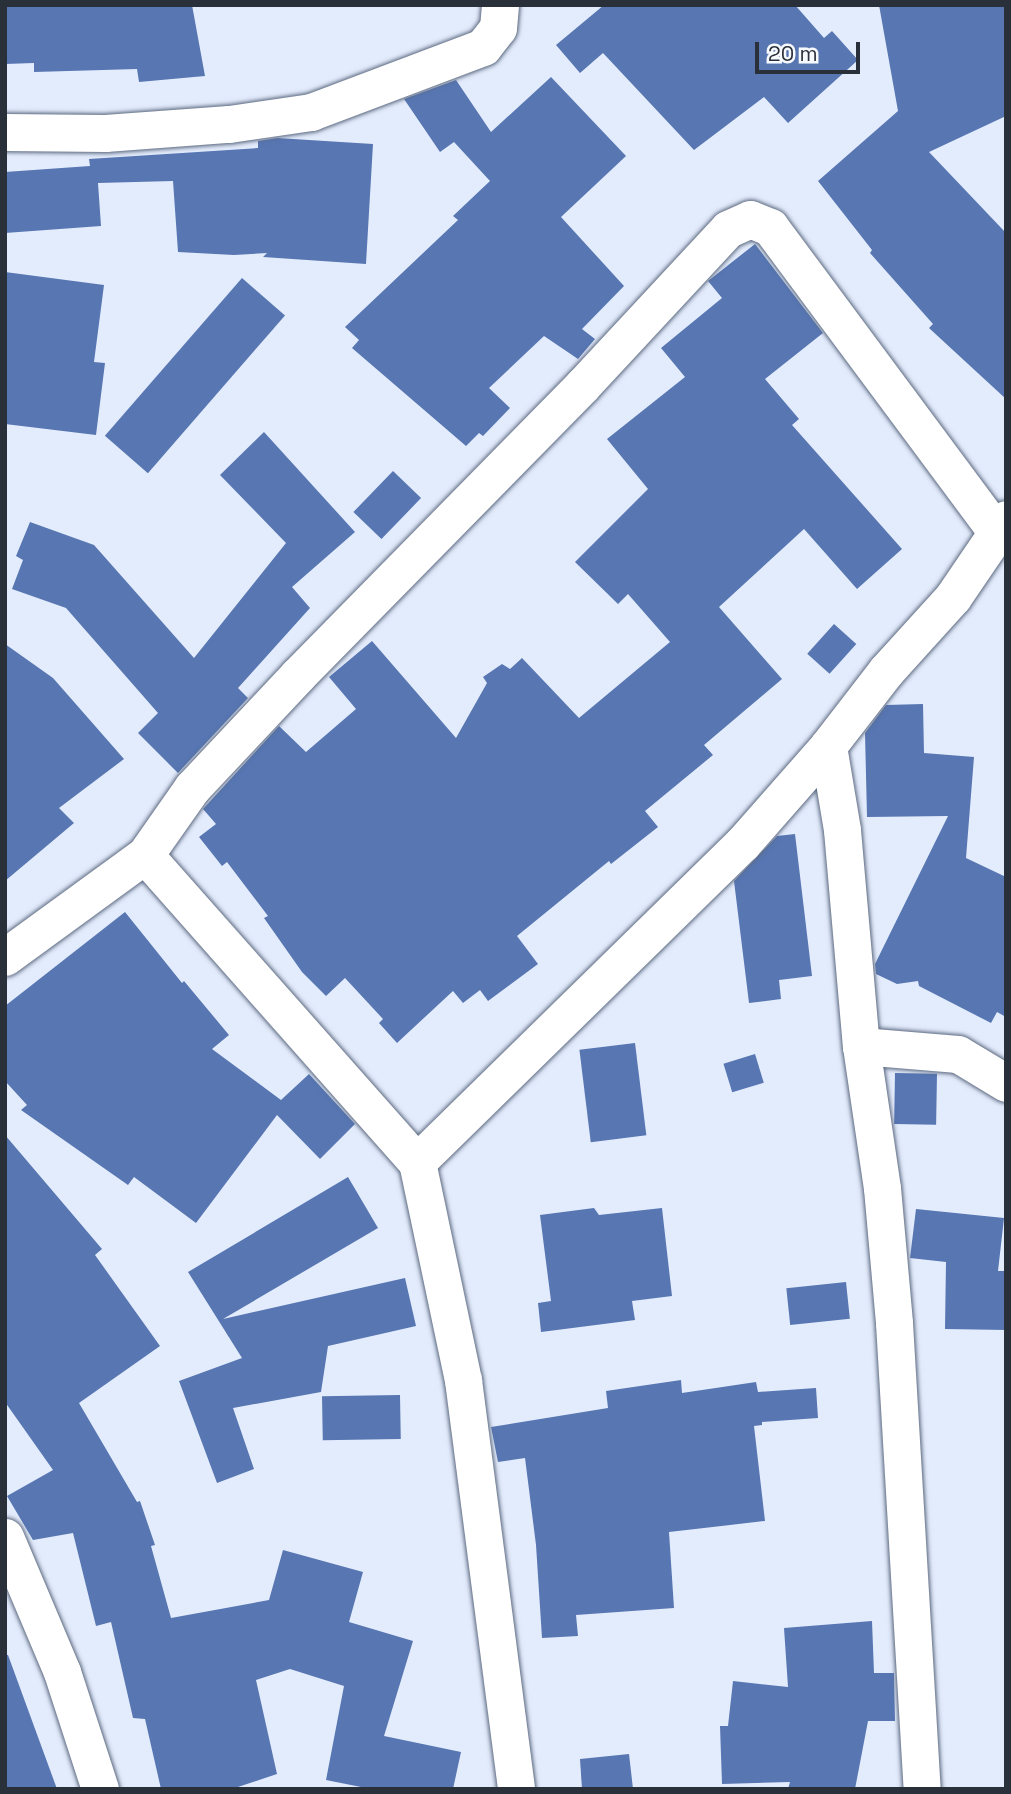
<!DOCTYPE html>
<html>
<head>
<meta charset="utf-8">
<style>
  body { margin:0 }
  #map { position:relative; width:1011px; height:1794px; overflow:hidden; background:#e3ecfc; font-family:"Space Grotesk",sans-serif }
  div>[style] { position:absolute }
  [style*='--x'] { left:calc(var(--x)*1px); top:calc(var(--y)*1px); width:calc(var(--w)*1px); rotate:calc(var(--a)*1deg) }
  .building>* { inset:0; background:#5776b2; transform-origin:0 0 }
  .roads { filter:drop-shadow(0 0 2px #5c6980) drop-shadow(0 0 2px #5c6980) }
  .minor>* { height:37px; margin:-18.5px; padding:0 18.5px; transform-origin:18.5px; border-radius:18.5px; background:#fff }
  span { translate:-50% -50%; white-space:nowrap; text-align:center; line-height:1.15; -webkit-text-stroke:7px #f6f9fe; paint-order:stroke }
  .frame { position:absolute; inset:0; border:7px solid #2a303a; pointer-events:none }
  .scale { position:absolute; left:755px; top:42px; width:105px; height:32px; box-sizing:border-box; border:4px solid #2a303a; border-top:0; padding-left:9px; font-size:21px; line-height:24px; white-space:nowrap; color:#2a303a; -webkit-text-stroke:5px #f6f9fe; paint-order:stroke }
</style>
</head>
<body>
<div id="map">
  <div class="building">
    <i style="clip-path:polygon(5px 5px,192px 5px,205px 76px,139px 82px,137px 69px,34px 72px,34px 63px,5px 64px)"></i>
    <i style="clip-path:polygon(604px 5px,795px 5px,824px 38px,832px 31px,858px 60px,788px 123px,764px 97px,694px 150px,603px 53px,580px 73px,556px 45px)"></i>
    <i style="clip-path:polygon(879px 5px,1006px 5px,1006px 116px,929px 152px,1006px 233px,1006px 399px,929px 328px,933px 324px,870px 253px,872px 250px,818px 181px,898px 111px)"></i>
    <i style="clip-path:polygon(551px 77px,626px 156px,561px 217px,624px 286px,582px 329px,595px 339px,578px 359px,544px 336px,489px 388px,510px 408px,483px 436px,479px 433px,466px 446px,352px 348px,359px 340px,345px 327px,458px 220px,453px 216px,490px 181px,454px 142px,440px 152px,404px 99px,456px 80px,491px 132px)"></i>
    <i style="clip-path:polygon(277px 138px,373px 144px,366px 264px,263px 257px,267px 253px,234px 255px,178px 252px,173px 181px,98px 183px,101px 226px,5px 233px,5px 172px,90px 166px,89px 159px,258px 148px,258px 141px)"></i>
    <i style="clip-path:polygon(755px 244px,823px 333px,765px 379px,799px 419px,792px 425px,902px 549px,857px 589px,804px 529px,719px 607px,782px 679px,704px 745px,713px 755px,645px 811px,658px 827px,611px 864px,609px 861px,517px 936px,538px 964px,488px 1001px,480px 990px,463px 1003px,453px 991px,397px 1043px,379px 1023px,383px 1019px,345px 978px,326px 996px,302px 972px,264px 918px,268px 916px,227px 862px,222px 866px,199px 837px,216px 824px,203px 809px,279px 726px,306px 752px,356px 709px,329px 677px,372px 641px,456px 738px,487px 683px,483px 677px,502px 664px,510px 669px,522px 658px,579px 718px,670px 642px,628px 594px,618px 604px,575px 562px,648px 489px,607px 439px,685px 377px,661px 348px,722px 298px,708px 281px)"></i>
    <i style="clip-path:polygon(5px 272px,104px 285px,94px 362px,105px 363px,96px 435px,5px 424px)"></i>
    <i style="left:242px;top:278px;width:57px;height:209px;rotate:41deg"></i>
    <i style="clip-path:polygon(264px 432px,355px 532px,292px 587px,310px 608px,238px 688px,248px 698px,178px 773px,138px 733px,158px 713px,66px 608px,12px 589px,23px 560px,16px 556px,30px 522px,94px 545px,194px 658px,286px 543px,220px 475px)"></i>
    <i style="left:393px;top:471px;width:39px;height:57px;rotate:44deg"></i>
    <i style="left:834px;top:624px;width:30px;height:40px;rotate:42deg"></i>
    <i style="clip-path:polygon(5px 644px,53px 678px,124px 759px,59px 808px,74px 823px,5px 881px)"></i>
    <i style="clip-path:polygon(923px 704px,924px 753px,974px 757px,966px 858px,1006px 877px,1006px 1017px,997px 1012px,991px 1023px,919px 986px,918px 981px,897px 984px,876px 974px,875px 964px,948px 816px,867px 817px,865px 733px,886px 705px)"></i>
    <i style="clip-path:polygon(795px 834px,812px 976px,779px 980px,781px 999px,749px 1003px,734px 881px,777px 836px)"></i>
    <i style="clip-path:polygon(125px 912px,182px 983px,184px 981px,229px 1035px,212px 1049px,281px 1100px,309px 1074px,355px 1124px,320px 1159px,277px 1115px,196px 1223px,134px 1177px,128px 1185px,21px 1110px,27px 1105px,5px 1081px,5px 1006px)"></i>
    <i style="left:635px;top:1043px;width:93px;height:56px;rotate:83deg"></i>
    <i style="left:755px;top:1054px;width:30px;height:33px;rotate:73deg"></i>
    <i style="left:895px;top:1073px;width:42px;height:51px;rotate:1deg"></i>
    <i style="clip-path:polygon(5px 1135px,102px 1249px,95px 1255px,160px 1346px,79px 1403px,137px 1502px,140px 1501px,155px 1545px,151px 1546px,171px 1618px,269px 1600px,283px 1550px,363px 1572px,349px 1622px,413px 1641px,384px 1736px,461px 1752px,453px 1789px,371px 1789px,326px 1780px,344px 1686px,290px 1669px,256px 1680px,277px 1774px,232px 1789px,161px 1789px,145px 1719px,133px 1718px,111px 1622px,96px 1626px,73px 1533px,33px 1540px,7px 1496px,53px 1470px,5px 1402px)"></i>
    <i style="clip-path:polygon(348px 1177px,378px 1228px,223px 1319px,405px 1278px,416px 1326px,328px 1346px,321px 1392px,233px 1408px,254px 1469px,217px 1483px,179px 1381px,242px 1358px,188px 1272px)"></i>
    <i style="clip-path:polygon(594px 1208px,599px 1215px,662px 1208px,672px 1296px,632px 1301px,635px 1320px,541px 1332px,538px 1303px,551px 1301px,540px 1215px)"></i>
    <i style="clip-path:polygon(916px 1209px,1004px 1218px,998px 1271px,1006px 1271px,1006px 1330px,945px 1329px,946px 1262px,910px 1258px)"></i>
    <i style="left:846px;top:1282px;width:37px;height:60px;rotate:84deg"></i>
    <i style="clip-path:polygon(681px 1380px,682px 1393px,756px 1382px,758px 1392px,816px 1388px,818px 1418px,762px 1422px,762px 1425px,754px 1426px,765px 1521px,669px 1532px,674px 1608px,576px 1615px,578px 1636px,542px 1638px,536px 1545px,525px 1458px,498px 1462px,491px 1427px,608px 1408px,606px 1391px)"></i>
    <i style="left:400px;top:1395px;width:44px;height:78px;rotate:89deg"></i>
    <i style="clip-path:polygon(872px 1621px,874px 1673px,894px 1673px,895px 1721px,868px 1721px,855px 1789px,788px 1789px,790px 1782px,722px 1784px,720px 1726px,728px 1726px,733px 1681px,788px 1687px,784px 1628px)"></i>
    <i style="clip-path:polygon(5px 1655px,8px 1655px,57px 1789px,5px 1789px)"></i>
    <i style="clip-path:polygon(629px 1754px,633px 1789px,582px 1789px,580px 1759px)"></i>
  </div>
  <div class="roads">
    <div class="minor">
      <i style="--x:5;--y:132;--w:100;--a:0.6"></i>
      <i style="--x:105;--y:133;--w:124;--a:-4.2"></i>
      <i style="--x:229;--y:124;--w:83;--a:-8.3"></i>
      <i style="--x:311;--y:112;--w:184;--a:-20.7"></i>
      <i style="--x:483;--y:47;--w:24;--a:-52"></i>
      <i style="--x:498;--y:28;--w:23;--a:-85"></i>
      <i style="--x:828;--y:746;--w:85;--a:80.5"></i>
      <i style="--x:842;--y:830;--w:217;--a:85"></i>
      <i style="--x:861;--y:1046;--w:144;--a:81.6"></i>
      <i style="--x:882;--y:1188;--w:136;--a:84.9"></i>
      <i style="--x:894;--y:1323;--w:467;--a:86.6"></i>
      <i style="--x:145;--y:855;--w:410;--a:48.5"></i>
      <i style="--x:417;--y:1162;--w:223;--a:78.1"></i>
      <i style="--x:463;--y:1380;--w:412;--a:82.6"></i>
      <i style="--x:5;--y:957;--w:173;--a:-36.1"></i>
      <i style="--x:145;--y:855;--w:82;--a:-55"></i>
      <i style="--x:192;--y:788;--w:155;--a:-46.8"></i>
      <i style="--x:298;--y:675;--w:405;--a:-45.5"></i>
      <i style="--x:582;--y:386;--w:214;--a:-47.1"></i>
      <i style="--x:728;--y:229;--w:24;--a:-24"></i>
      <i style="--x:750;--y:219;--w:22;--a:22"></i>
      <i style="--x:770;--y:227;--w:381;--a:53.4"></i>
      <i style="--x:861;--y:1046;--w:97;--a:4.7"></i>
      <i style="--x:958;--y:1054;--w:56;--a:31.1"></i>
      <i style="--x:417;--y:1162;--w:455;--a:-44.4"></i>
      <i style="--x:742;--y:844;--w:130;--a:-48.7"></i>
      <i style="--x:828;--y:746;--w:95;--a:-52.3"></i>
      <i style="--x:886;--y:671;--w:100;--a:-47.8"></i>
      <i style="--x:953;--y:597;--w:94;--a:-55.8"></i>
      <i style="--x:5;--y:1537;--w:147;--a:67.1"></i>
      <i style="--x:62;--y:1672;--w:123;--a:72"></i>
    </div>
  </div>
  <div class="frame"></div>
  <div class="scale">20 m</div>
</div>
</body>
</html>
